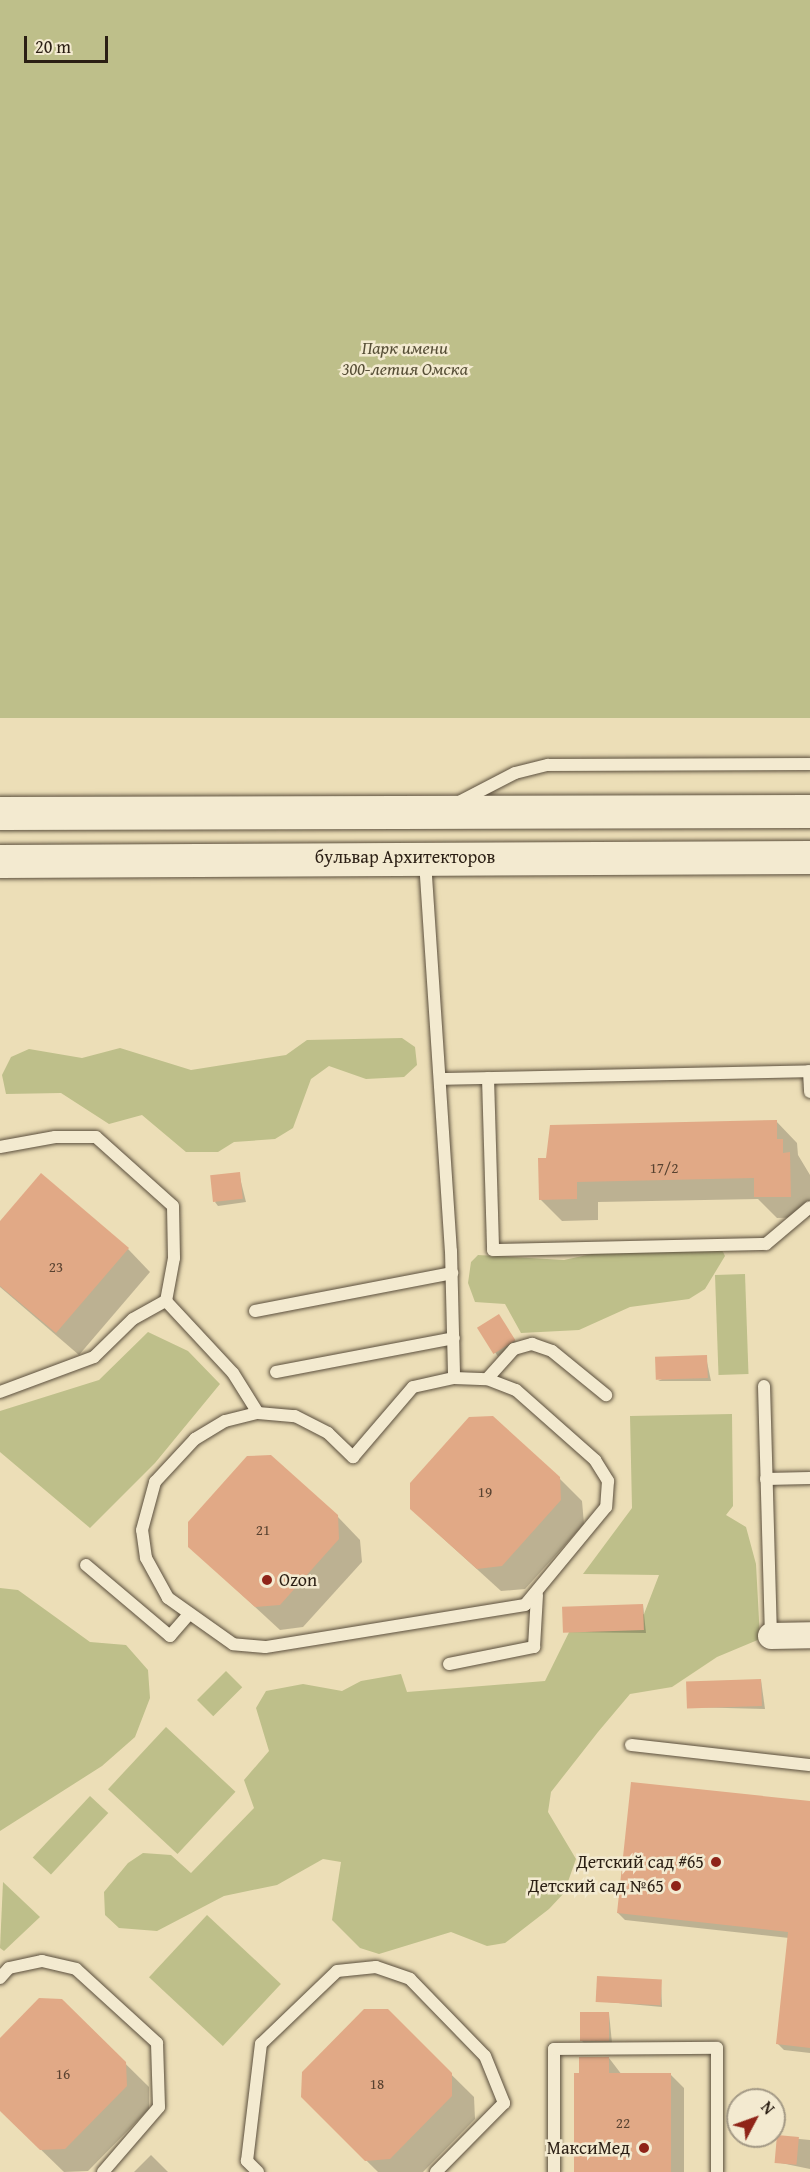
<!DOCTYPE html>
<html>
<head>
<meta charset="utf-8">
<style>
  body { margin:0 }
  #map { position:relative; width:810px; height:2172px; overflow:hidden; background:#ecdeb7; font-family:"Gentium Book Plus",serif }
  div>[style] { position:absolute }
  [style*='--x'] { left:calc(var(--x)*1px); top:calc(var(--y)*1px); width:calc(var(--w)*1px); rotate:calc(var(--a)*1deg) }
  .green>* { inset:0; background:#bebf8a; transform-origin:0 0 }
  .shadow>* { inset:0; background:#0003; transform-origin:0 0 }
  .building>* { inset:0; background:#e1a986; transform-origin:0 0 }
  .roads { filter:drop-shadow(0 0 2px #5b4f3d) drop-shadow(0 0 2px #5b4f3d) }
  .service>* { height:12px; margin:-6px; padding:0 6px; transform-origin:6px; border-radius:6px; background:#f3ead0 }
  .minor>* { height:26px; margin:-13px; padding:0 13px; transform-origin:13px; border-radius:13px; background:#f3ead0 }
  .secondary>* { height:33px; margin:-16.5px; padding:0 16.5px; transform-origin:16.5px; border-radius:16.5px; background:#f3ead0 }
  .dots>* { width:16px; height:16px; translate:-50% -50%; box-sizing:border-box; border:3px solid #f3ead0; border-radius:50% }
  span { translate:-50% -50%; white-space:nowrap; text-align:center; line-height:1.15; -webkit-text-stroke:5px #f3ead0; paint-order:stroke }
  .number-label { font-size:15px; color:#584230 }
  .number-label span { -webkit-text-stroke-width:0 }
  .park-label { font-size:18px; color:#574f37; font-style:italic }
  .street-label { font-size:18px; color:#2b1f14 }
  .poi-label { font-size:18px; color:#2b1f14 }
  .left { translate:0 -50%; text-align:left }
  .right { translate:-100% -50%; text-align:right }
  .north { position:absolute; left:726px; top:2088px; width:60px; height:60px; box-sizing:border-box; background:#f3ead0; border:2px solid #a39985; border-radius:50%; rotate:49deg; font-size:16px; font-weight:700; line-height:24px; text-align:center; color:#2b1f14 }
  .north::after { content:''; display:block; margin:auto; width:21px; height:27px; background:#8f2418; clip-path:polygon(50% 0,100% 100%,50% 72%,0 100%) }
  .scale { position:absolute; left:24px; top:36px; width:84px; height:27px; box-sizing:border-box; border:3px solid #2b1f14; border-top:0; padding-left:8px; font-size:18px; line-height:21px; white-space:nowrap; color:#2b1f14; -webkit-text-stroke:4px #f3ead0; paint-order:stroke }
</style>
</head>
<body>
<div id="map">
  <div class="green">
    <i style="left:0;top:0;width:810px;height:718px"></i>
    <i style="clip-path:polygon(402px 1038px,415px 1047px,417px 1065px,404px 1077px,366px 1079px,329px 1066px,311px 1079px,293px 1128px,275px 1139px,234px 1142px,218px 1152px,186px 1152px,142px 1115px,109px 1124px,61px 1093px,6px 1094px,2px 1075px,11px 1057px,29px 1049px,82px 1058px,120px 1048px,191px 1070px,286px 1055px,307px 1040px)"></i>
    <i style="clip-path:polygon(721px 1248px,725px 1256px,705px 1289px,689px 1299px,630px 1307px,579px 1330px,521px 1333px,505px 1304px,475px 1302px,468px 1283px,471px 1262px,478px 1255px,564px 1260px,601px 1252px)"></i>
    <i style="left:745px;top:1274px;width:100px;height:30px;rotate:88deg"></i>
    <i style="clip-path:polygon(148px 1332px,188px 1351px,220px 1384px,155px 1463px,90px 1528px,0 1452px,0 1411px,99px 1380px)"></i>
    <i style="clip-path:polygon(732px 1414px,733px 1506px,726px 1515px,746px 1527px,756px 1564px,760px 1639px,717px 1657px,672px 1687px,630px 1694px,598px 1732px,551px 1792px,548px 1812px,576px 1859px,564px 1893px,549px 1909px,505px 1943px,487px 1946px,451px 1932px,379px 1954px,360px 1948px,332px 1920px,341px 1862px,323px 1859px,277px 1885px,224px 1896px,157px 1931px,119px 1928px,105px 1915px,104px 1892px,128px 1863px,143px 1853px,171px 1855px,191px 1873px,254px 1808px,244px 1780px,269px 1751px,256px 1708px,266px 1691px,303px 1684px,342px 1691px,361px 1681px,401px 1674px,407px 1692px,545px 1681px,576px 1618px,626px 1622px,644px 1614px,659px 1575px,583px 1574px,632px 1508px,630px 1416px)"></i>
    <i style="clip-path:polygon(0 1588px,18px 1590px,90px 1642px,126px 1645px,148px 1670px,150px 1698px,135px 1737px,102px 1766px,0 1831px)"></i>
    <i style="left:226px;top:1671px;width:23px;height:41px;rotate:45deg"></i>
    <i style="left:166px;top:1727px;width:95px;height:85px;rotate:43deg"></i>
    <i style="left:90px;top:1796px;width:25px;height:84px;rotate:43deg"></i>
    <i style="clip-path:polygon(3px 1882px,40px 1917px,4px 1951px,0 1948px)"></i>
    <i style="left:207px;top:1915px;width:101px;height:85px;rotate:43deg"></i>
  </div>
  <div class="shadow">
    <i style="clip-path:polygon(776px 1121px,797px 1143px,798px 1155px,810px 1175px,810px 1217px,777px 1218px,758px 1199px,598px 1202px,598px 1220px,562px 1221px,540px 1199px,539px 1160px)"></i>
    <i style="clip-path:polygon(239px 1174px,246px 1202px,218px 1206px,215px 1202px)"></i>
    <i style="clip-path:polygon(0 1224px,128px 1249px,150px 1272px,79px 1355px,0 1287px)"></i>
    <i style="left:499px;top:1316px;width:33px;height:23px;rotate:57deg"></i>
    <i style="clip-path:polygon(706px 1357px,711px 1381px,658px 1381px)"></i>
    <i style="clip-path:polygon(559px 1478px,582px 1501px,584px 1524px,525px 1589px,501px 1591px,435px 1531px)"></i>
    <i style="clip-path:polygon(337px 1516px,360px 1540px,362px 1562px,303px 1627px,280px 1630px,190px 1547px)"></i>
    <i style="clip-path:polygon(643px 1605px,646px 1633px,565px 1632px)"></i>
    <i style="clip-path:polygon(761px 1680px,765px 1709px,689px 1707px)"></i>
    <i style="clip-path:polygon(810px 1803px,810px 2053px,784px 2050px,777px 2043px,789px 1938px,625px 1920px,618px 1913px)"></i>
    <i style="clip-path:polygon(661px 1981px,662px 2007px,596px 2001px)"></i>
    <i style="clip-path:polygon(62px 2001px,149px 2087px,149px 2109px,88px 2171px,64px 2172px,0 2110px,0 2040px)"></i>
    <i style="clip-path:polygon(387px 2011px,474px 2097px,475px 2119px,423px 2172px,378px 2172px,302px 2097px)"></i>
    <i style="clip-path:polygon(609px 2013px,612px 2043px,584px 2043px,581px 2040px)"></i>
    <i style="clip-path:polygon(609px 2058px,622px 2075px,671px 2075px,684px 2088px,684px 2172px,576px 2172px,581px 2074px)"></i>
    <i style="clip-path:polygon(779px 2137px,810px 2140px,810px 2169px,776px 2162px)"></i>
    <i style="clip-path:polygon(151px 2155px,168px 2172px,134px 2172px)"></i>
  </div>
  <div class="building">
    <i style="clip-path:polygon(777px 1120px,777px 1139px,783px 1139px,783px 1153px,790px 1152px,791px 1197px,754px 1197px,754px 1178px,577px 1182px,577px 1199px,539px 1200px,538px 1158px,546px 1158px,550px 1125px)"></i>
    <i style="left:240px;top:1172px;width:27px;height:30px;rotate:84deg"></i>
    <i style="clip-path:polygon(41px 1173px,129px 1248px,56px 1333px,0 1286px,0 1221px)"></i>
    <i style="left:499px;top:1314px;width:31px;height:26px;rotate:58deg"></i>
    <i style="left:707px;top:1355px;width:23px;height:52px;rotate:88deg"></i>
    <i style="clip-path:polygon(493px 1416px,560px 1477px,561px 1500px,502px 1566px,477px 1569px,410px 1509px,410px 1483px,469px 1417px)"></i>
    <i style="clip-path:polygon(271px 1455px,338px 1515px,339px 1539px,280px 1605px,255px 1607px,188px 1547px,188px 1522px,247px 1456px)"></i>
    <i style="left:643px;top:1604px;width:26px;height:81px;rotate:88deg"></i>
    <i style="left:761px;top:1679px;width:27px;height:75px;rotate:88deg"></i>
    <i style="clip-path:polygon(631px 1782px,810px 1801px,810px 2048px,776px 2044px,788px 1932px,617px 1913px)"></i>
    <i style="left:597px;top:1976px;width:65px;height:26px;rotate:3deg"></i>
    <i style="clip-path:polygon(39px 1998px,62px 1999px,126px 2062px,127px 2086px,65px 2149px,40px 2150px,0 2111px,0 2038px)"></i>
    <i style="clip-path:polygon(364px 2009px,388px 2009px,452px 2073px,452px 2096px,390px 2159px,365px 2161px,301px 2097px,302px 2072px)"></i>
    <i style="left:580px;top:2012px;width:29px;height:29px"></i>
    <i style="clip-path:polygon(579px 2057px,609px 2057px,609px 2073px,671px 2073px,671px 2172px,574px 2172px,574px 2073px,579px 2073px)"></i>
    <i style="left:777px;top:2135px;width:22px;height:28px;rotate:5deg"></i>
  </div>
  <div class="roads">
    <div class="service">
      <i style="--x:457;--y:803;--w:65;--a:-27.3"></i>
      <i style="--x:515;--y:773;--w:34;--a:-14"></i>
      <i style="--x:548;--y:765;--w:262;--a:-0.2"></i>
      <i style="--x:425;--y:861;--w:391;--a:86.2"></i>
      <i style="--x:451;--y:1251;--w:127;--a:88.6"></i>
      <i style="--x:809;--y:1071;--w:21;--a:87"></i>
      <i style="--x:488;--y:1078;--w:172;--a:88.3"></i>
      <i style="--x:493;--y:1250;--w:273;--a:-1.3"></i>
      <i style="--x:766;--y:1244;--w:57;--a:-40.1"></i>
      <i style="--x:440;--y:1079;--w:370;--a:-1.2"></i>
      <i style="--x:0;--y:1147;--w:56;--a:-10.3"></i>
      <i style="--x:55;--y:1137;--w:41;--a:0"></i>
      <i style="--x:96;--y:1137;--w:103;--a:41.9"></i>
      <i style="--x:173;--y:1206;--w:52;--a:88.9"></i>
      <i style="--x:174;--y:1258;--w:44;--a:100.5"></i>
      <i style="--x:166;--y:1301;--w:98;--a:47.1"></i>
      <i style="--x:233;--y:1373;--w:47;--a:58"></i>
      <i style="--x:255;--y:1311;--w:201;--a:-10.9"></i>
      <i style="--x:276;--y:1372;--w:181;--a:-10.8"></i>
      <i style="--x:454;--y:1378;--w:33;--a:2"></i>
      <i style="--x:487;--y:1379;--w:31;--a:21"></i>
      <i style="--x:516;--y:1390;--w:106;--a:41.5"></i>
      <i style="--x:595;--y:1460;--w:25;--a:58"></i>
      <i style="--x:608;--y:1481;--w:26;--a:94"></i>
      <i style="--x:606;--y:1507;--w:127;--a:129.6"></i>
      <i style="--x:525;--y:1605;--w:263;--a:170.8"></i>
      <i style="--x:265;--y:1647;--w:32;--a:-175"></i>
      <i style="--x:233;--y:1644;--w:80;--a:-144.7"></i>
      <i style="--x:168;--y:1598;--w:46;--a:-118.8"></i>
      <i style="--x:146;--y:1558;--w:28;--a:-98"></i>
      <i style="--x:142;--y:1530;--w:50;--a:-74.8"></i>
      <i style="--x:155;--y:1482;--w:59;--a:-47.1"></i>
      <i style="--x:195;--y:1439;--w:35;--a:-31"></i>
      <i style="--x:225;--y:1421;--w:34;--a:-14"></i>
      <i style="--x:258;--y:1413;--w:37;--a:5"></i>
      <i style="--x:295;--y:1416;--w:37;--a:27"></i>
      <i style="--x:328;--y:1433;--w:35;--a:44"></i>
      <i style="--x:353;--y:1457;--w:92;--a:-49.4"></i>
      <i style="--x:413;--y:1387;--w:42;--a:-12.4"></i>
      <i style="--x:487;--y:1379;--w:40;--a:-48"></i>
      <i style="--x:514;--y:1349;--w:19;--a:-16"></i>
      <i style="--x:532;--y:1344;--w:21;--a:19"></i>
      <i style="--x:552;--y:1351;--w:70;--a:39.2"></i>
      <i style="--x:764;--y:1386;--w:250;--a:88.4"></i>
      <i style="--x:0;--y:1392;--w:100;--a:-20.4"></i>
      <i style="--x:94;--y:1357;--w:54;--a:-44.3"></i>
      <i style="--x:133;--y:1319;--w:38;--a:-29"></i>
      <i style="--x:766;--y:1479;--w:44;--a:-1.3"></i>
      <i style="--x:86;--y:1565;--w:110;--a:40.2"></i>
      <i style="--x:170;--y:1636;--w:28;--a:-49"></i>
      <i style="--x:449;--y:1664;--w:87;--a:-11.3"></i>
      <i style="--x:534;--y:1647;--w:52;--a:-86.7"></i>
      <i style="--x:631;--y:1745;--w:180;--a:6.4"></i>
      <i style="--x:0;--y:1978;--w:13;--a:-48"></i>
      <i style="--x:9;--y:1968;--w:34;--a:-12"></i>
      <i style="--x:42;--y:1961;--w:35;--a:13"></i>
      <i style="--x:76;--y:1969;--w:110;--a:42.4"></i>
      <i style="--x:157;--y:2043;--w:64;--a:88.2"></i>
      <i style="--x:159;--y:2107;--w:86;--a:130.7"></i>
      <i style="--x:258;--y:2172;--w:16;--a:-135"></i>
      <i style="--x:247;--y:2161;--w:118;--a:-83.2"></i>
      <i style="--x:261;--y:2044;--w:105;--a:-43.8"></i>
      <i style="--x:337;--y:1971;--w:39;--a:-6"></i>
      <i style="--x:376;--y:1967;--w:36;--a:19"></i>
      <i style="--x:410;--y:1979;--w:107;--a:45.8"></i>
      <i style="--x:485;--y:2056;--w:51;--a:68"></i>
      <i style="--x:504;--y:2103;--w:97;--a:134.6"></i>
      <i style="--x:554;--y:2172;--w:123;--a:-90"></i>
      <i style="--x:554;--y:2049;--w:163;--a:-0.4"></i>
      <i style="--x:717;--y:2048;--w:124;--a:90"></i>
    </div>
    <div class="minor">
      <i style="--x:771;--y:1636;--w:39;--a:-1"></i>
    </div>
    <div class="secondary">
      <i style="--x:0;--y:813;--w:810;--a:-0.14"></i>
      <i style="--x:0;--y:861;--w:810;--a:-0.28"></i>
    </div>
  </div>
  <div class="dots">
    <i style="left:267px;top:1580px;background:#8f2418"></i>
    <i style="left:716px;top:1862px;background:#8f2418"></i>
    <i style="left:676px;top:1886px;background:#8f2418"></i>
    <i style="left:644px;top:2148px;background:#8f2418"></i>
  </div>
  <div class="number-label">
    <span style="left:664px;top:1168px">17/2</span>
    <span style="left:56px;top:1267px">23</span>
    <span style="left:485px;top:1492px">19</span>
    <span style="left:263px;top:1530px">21</span>
    <span style="left:63px;top:2074px">16</span>
    <span style="left:377px;top:2084px">18</span>
    <span style="left:623px;top:2123px">22</span>
  </div>
  <div class="park-label">
    <span style="left:405px;top:359px">Парк имени<br>300-летия Омска</span>
  </div>
  <div class="street-label">
    <span style="left:405px;top:857px">бульвар Архитекторов</span>
  </div>
  <div class="poi-label">
    <span class="left" style="left:279px;top:1580px">Ozon</span>
    <span class="right" style="left:704px;top:1862px">Детский сад #65</span>
    <span class="right" style="left:664px;top:1886px">Детский сад №65</span>
    <span class="right" style="left:630px;top:2148px">МаксиМед</span>
  </div>
  <div class="north">N</div>
  <div class="scale">20 m</div>
</div>
</body>
</html>
